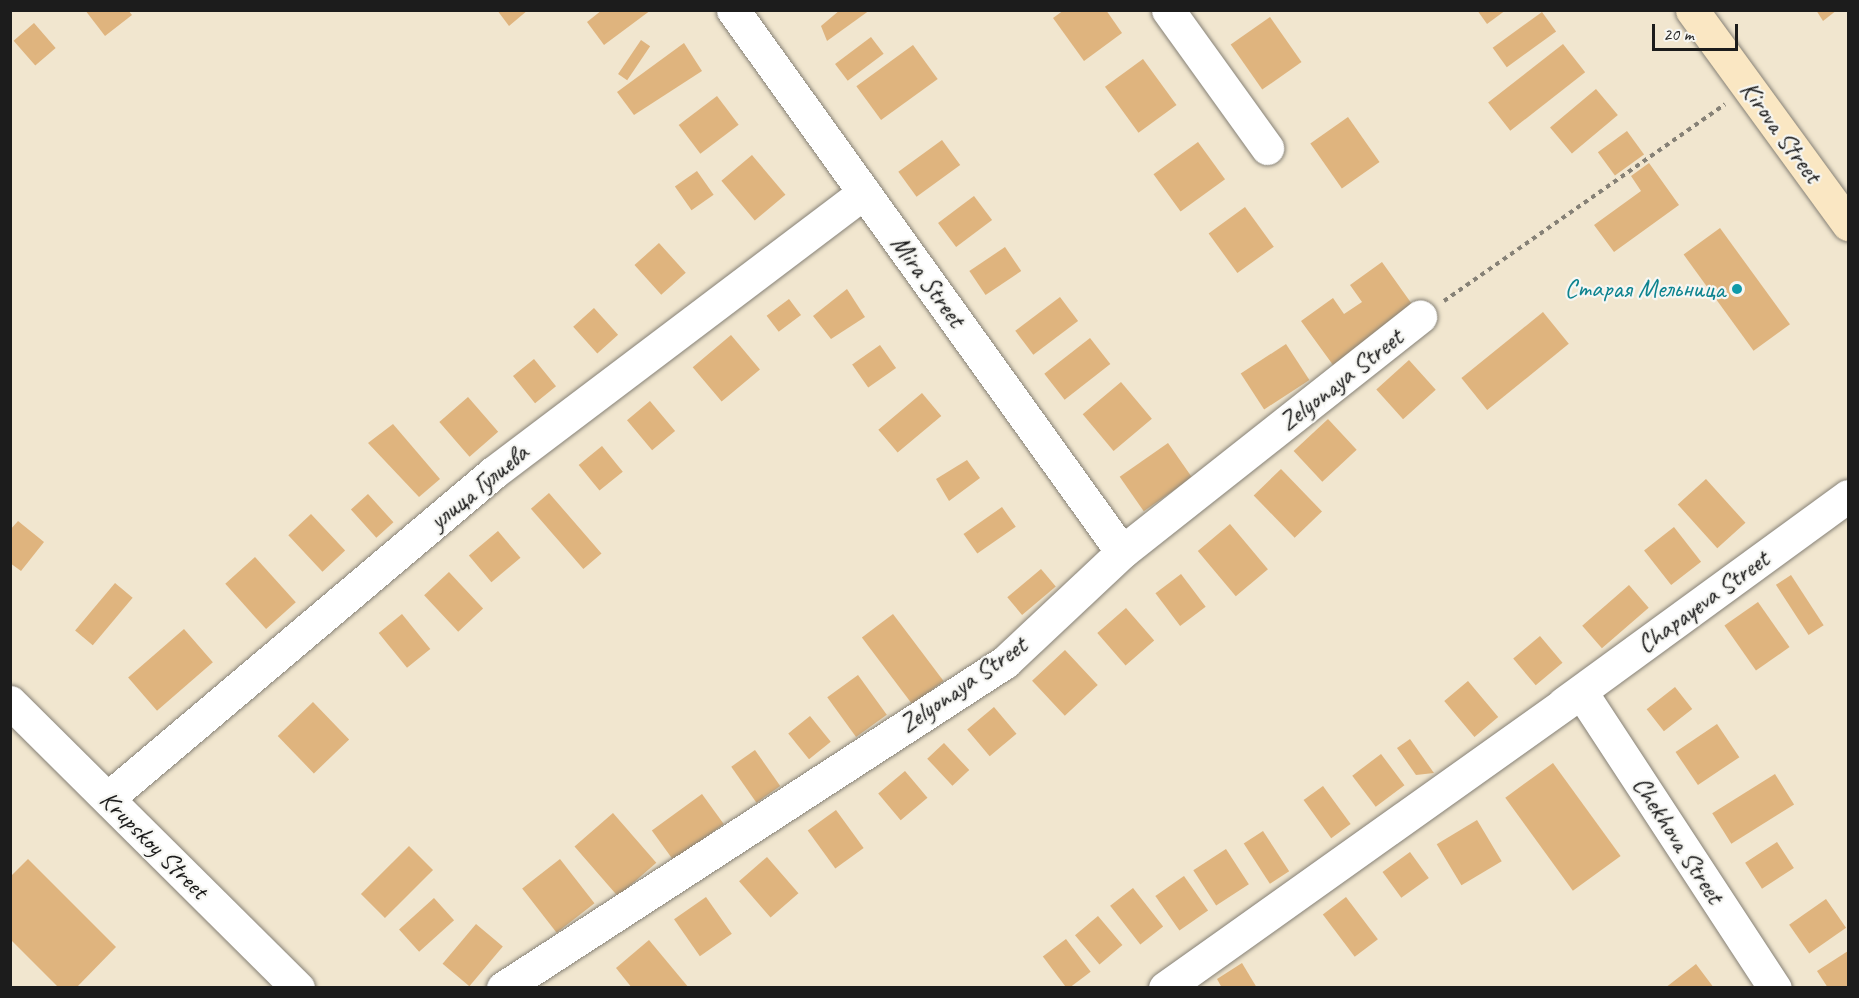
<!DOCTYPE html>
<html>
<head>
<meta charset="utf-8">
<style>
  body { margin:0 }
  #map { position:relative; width:1859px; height:998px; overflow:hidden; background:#f1e6cf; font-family:Caveat,sans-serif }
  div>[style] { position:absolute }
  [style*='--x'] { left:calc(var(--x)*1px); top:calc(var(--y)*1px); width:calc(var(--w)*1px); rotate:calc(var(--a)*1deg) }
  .building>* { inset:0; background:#dfb47e; transform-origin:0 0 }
  .path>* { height:4px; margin-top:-2px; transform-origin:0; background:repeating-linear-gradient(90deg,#868176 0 4.5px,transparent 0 9px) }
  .roads { filter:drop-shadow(0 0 2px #868176) drop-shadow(0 0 2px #868176) }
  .minor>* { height:33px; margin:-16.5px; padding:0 16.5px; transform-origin:16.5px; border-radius:16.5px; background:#fff }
  .secondary>* { height:33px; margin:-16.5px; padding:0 16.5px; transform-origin:16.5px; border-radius:16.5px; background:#fae7c3 }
  .dots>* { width:16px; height:16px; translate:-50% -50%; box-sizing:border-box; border:3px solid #f6f6f2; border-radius:50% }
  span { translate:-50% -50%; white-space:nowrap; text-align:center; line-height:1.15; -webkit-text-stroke:4.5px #f6f6f2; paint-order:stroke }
  .street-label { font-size:26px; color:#1c1c1c }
  .culture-label { font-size:26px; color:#0d838f }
  .right { translate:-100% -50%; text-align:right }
  .frame { position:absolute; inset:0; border:12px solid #1c1c1c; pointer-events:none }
  .scale { position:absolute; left:1652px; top:24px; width:86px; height:27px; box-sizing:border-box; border:3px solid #1c1c1c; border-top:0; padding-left:8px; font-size:18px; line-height:21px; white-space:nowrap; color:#1c1c1c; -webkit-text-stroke:4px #f6f6f2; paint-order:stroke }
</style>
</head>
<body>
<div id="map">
  <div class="building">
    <i style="clip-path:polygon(85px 10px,128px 10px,132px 15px,105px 36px)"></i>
    <i style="clip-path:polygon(497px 10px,528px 10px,509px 26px)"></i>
    <i style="clip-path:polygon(602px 10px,651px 10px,604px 45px,587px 22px)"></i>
    <i style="clip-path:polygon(840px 10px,870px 10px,827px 41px,821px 26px)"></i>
    <i style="clip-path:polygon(1064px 10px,1106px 10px,1122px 33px,1084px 61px,1053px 18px)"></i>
    <i style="clip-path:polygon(1477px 10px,1506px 10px,1487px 24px)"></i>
    <i style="clip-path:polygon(1816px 10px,1837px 10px,1823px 21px)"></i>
    <i style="left:1542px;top:12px;width:24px;height:61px;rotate:54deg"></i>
    <i style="left:1270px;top:17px;width:55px;height:48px;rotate:55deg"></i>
    <i style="left:34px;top:23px;width:33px;height:27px;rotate:49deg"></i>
    <i style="left:871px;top:37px;width:21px;height:45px;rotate:53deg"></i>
    <i style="left:641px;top:40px;width:11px;height:41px;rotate:34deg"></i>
    <i style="clip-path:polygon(684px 43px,702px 71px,634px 115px,617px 92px)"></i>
    <i style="left:1563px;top:44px;width:36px;height:95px;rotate:52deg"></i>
    <i style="left:913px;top:45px;width:42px;height:70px;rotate:54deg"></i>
    <i style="left:1143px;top:59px;width:57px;height:47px;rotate:54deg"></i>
    <i style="left:1596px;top:89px;width:34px;height:60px;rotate:50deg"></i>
    <i style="left:717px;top:96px;width:36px;height:48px;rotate:53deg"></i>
    <i style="left:1348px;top:117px;width:55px;height:46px;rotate:55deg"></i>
    <i style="left:1627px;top:131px;width:29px;height:36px;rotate:54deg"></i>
    <i style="left:942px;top:140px;width:31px;height:54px;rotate:54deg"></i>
    <i style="left:1198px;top:142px;width:46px;height:55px;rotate:54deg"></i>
    <i style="left:752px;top:155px;width:52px;height:40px;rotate:50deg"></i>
    <i style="clip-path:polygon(1649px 163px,1679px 205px,1614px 252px,1594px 225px,1641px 191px,1631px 176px)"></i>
    <i style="left:697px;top:171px;width:29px;height:27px;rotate:55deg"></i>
    <i style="left:974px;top:196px;width:30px;height:45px;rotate:53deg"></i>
    <i style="left:1245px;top:207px;width:49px;height:45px;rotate:54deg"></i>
    <i style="left:1720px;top:228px;width:119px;height:45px;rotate:54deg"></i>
    <i style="left:659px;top:243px;width:40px;height:33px;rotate:48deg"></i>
    <i style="left:1005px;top:247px;width:29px;height:43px;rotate:56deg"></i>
    <i style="clip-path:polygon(1382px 262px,1414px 307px,1333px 365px,1301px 321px,1333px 298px,1344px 314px,1362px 302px,1350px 285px)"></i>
    <i style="clip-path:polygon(847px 289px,865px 317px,831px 339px,813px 316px)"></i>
    <i style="left:1060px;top:297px;width:30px;height:56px;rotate:53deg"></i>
    <i style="left:789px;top:299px;width:20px;height:28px;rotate:53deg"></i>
    <i style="left:594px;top:308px;width:36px;height:28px;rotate:48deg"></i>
    <i style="left:1543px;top:312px;width:41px;height:105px;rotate:51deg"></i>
    <i style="left:731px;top:335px;width:45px;height:50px;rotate:50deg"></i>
    <i style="left:1090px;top:338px;width:33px;height:58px;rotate:52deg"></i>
    <i style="left:1286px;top:344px;width:43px;height:54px;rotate:57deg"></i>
    <i style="left:880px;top:345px;width:28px;height:34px;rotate:55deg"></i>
    <i style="left:534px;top:359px;width:35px;height:27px;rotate:51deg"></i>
    <i style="left:1409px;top:360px;width:40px;height:44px;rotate:48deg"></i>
    <i style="left:1121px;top:382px;width:48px;height:50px;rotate:50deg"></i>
    <i style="left:922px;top:393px;width:30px;height:57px;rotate:50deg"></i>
    <i style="left:468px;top:397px;width:46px;height:38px;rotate:49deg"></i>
    <i style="left:650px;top:401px;width:39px;height:30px;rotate:50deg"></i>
    <i style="left:1328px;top:419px;width:42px;height:47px;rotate:47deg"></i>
    <i style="clip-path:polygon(393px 424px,440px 479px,419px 497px,368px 443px)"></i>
    <i style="left:1168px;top:443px;width:42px;height:59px;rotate:55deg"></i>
    <i style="left:602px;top:446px;width:33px;height:30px;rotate:51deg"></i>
    <i style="clip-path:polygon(967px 460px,980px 478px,949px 501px,936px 479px)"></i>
    <i style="left:1281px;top:469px;width:59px;height:38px;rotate:46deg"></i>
    <i style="left:1706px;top:479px;width:59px;height:38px;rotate:48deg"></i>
    <i style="left:549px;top:493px;width:80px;height:24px;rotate:49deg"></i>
    <i style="left:368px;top:494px;width:38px;height:23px;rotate:48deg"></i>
    <i style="left:1002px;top:507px;width:24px;height:47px;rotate:55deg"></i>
    <i style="left:311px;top:514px;width:50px;height:31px;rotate:47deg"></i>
    <i style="clip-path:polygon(18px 521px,44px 542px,21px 571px,10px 563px,10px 530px)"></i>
    <i style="left:1230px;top:524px;width:59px;height:42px;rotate:50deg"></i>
    <i style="left:1674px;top:527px;width:44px;height:38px;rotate:52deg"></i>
    <i style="left:498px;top:531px;width:35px;height:38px;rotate:50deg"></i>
    <i style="left:255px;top:557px;width:61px;height:40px;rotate:48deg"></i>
    <i style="left:1041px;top:569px;width:23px;height:44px;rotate:50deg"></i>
    <i style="left:449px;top:572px;width:50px;height:34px;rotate:47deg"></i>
    <i style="left:1181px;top:574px;width:41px;height:32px;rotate:53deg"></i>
    <i style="left:1791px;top:575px;width:60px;height:18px;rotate:57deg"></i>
    <i style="left:115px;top:583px;width:23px;height:62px;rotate:40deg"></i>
    <i style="left:1629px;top:585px;width:30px;height:62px;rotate:49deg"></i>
    <i style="left:1758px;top:602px;width:55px;height:41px;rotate:55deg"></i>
    <i style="left:1126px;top:608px;width:43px;height:38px;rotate:49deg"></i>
    <i style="left:402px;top:614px;width:45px;height:30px;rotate:51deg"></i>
    <i style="left:893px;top:614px;width:84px;height:39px;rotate:53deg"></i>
    <i style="left:184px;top:629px;width:44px;height:74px;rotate:49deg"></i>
    <i style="left:1540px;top:636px;width:35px;height:35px;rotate:50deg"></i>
    <i style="left:1065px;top:650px;width:48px;height:45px;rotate:47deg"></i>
    <i style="left:858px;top:675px;width:49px;height:38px;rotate:54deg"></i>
    <i style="left:1468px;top:681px;width:47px;height:31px;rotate:50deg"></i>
    <i style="left:1675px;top:687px;width:28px;height:36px;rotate:52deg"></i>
    <i style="left:313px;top:702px;width:52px;height:49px;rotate:46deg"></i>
    <i style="left:994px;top:707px;width:35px;height:35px;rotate:50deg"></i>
    <i style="left:810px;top:716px;width:33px;height:28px;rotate:51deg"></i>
    <i style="left:1717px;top:724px;width:40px;height:50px;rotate:56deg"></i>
    <i style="clip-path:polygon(1410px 739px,1434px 773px,1416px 775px,1397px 748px)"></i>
    <i style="left:944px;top:743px;width:37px;height:23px;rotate:47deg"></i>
    <i style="left:755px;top:750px;width:44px;height:29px;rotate:55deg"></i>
    <i style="left:1381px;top:754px;width:39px;height:36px;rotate:53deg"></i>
    <i style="left:1553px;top:763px;width:115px;height:59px;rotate:54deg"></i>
    <i style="left:905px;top:771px;width:35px;height:35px;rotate:50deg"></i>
    <i style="left:1775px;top:774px;width:36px;height:74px;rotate:58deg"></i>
    <i style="left:1323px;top:786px;width:47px;height:24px;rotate:54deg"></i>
    <i style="left:702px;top:794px;width:37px;height:62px;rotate:54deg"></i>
    <i style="left:836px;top:810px;width:47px;height:35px;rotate:54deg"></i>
    <i style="left:613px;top:813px;width:66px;height:51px;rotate:49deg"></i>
    <i style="left:1477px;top:820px;width:48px;height:47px;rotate:59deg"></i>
    <i style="left:1263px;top:831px;width:48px;height:23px;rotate:57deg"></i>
    <i style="left:1777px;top:842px;width:31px;height:38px;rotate:57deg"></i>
    <i style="left:409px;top:846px;width:34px;height:68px;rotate:45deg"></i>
    <i style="left:1226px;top:849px;width:42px;height:39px;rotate:57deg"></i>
    <i style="left:1410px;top:852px;width:32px;height:34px;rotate:54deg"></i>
    <i style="left:767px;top:857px;width:48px;height:37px;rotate:49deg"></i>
    <i style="clip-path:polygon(28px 859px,116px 947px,76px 988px,59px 988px,10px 939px,10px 877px)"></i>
    <i style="left:560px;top:859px;width:56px;height:48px;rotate:52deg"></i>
    <i style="left:1184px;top:876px;width:42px;height:35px;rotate:55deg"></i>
    <i style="left:1133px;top:888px;width:49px;height:29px;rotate:52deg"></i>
    <i style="left:706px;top:897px;width:45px;height:39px;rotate:55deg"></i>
    <i style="left:1346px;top:897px;width:53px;height:29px;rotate:53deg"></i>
    <i style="left:434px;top:898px;width:30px;height:47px;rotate:48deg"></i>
    <i style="left:1826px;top:899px;width:35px;height:45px;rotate:55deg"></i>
    <i style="left:1098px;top:916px;width:38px;height:30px;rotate:50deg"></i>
    <i style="left:476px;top:924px;width:35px;height:52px;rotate:40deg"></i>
    <i style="left:1066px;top:939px;width:41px;height:29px;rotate:53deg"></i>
    <i style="clip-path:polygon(649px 940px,689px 988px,632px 988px,616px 968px)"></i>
    <i style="clip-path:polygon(1848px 951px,1848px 988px,1828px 988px,1817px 971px)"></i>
    <i style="clip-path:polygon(1242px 963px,1257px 988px,1222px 988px,1217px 979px)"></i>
    <i style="clip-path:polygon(1696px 964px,1714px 988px,1665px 988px)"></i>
  </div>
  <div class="path">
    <i style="--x:1444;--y:301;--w:343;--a:-35"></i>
  </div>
  <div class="roads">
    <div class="minor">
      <i style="--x:733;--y:10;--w:667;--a:54.33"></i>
      <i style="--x:1168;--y:10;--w:170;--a:54.3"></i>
      <i style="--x:10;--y:702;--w:406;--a:44.8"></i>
      <i style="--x:1564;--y:703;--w:351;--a:-36.1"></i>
      <i style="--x:108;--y:798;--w:504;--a:-40.17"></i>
      <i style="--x:493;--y:473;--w:465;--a:-37.1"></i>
      <i style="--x:503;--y:988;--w:599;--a:-33"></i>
      <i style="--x:1005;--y:662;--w:161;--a:-43.2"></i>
      <i style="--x:1122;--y:552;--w:380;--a:-38.3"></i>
      <i style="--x:1165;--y:988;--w:511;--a:-35.43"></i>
      <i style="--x:1581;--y:692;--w:354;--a:56.8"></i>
    </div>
    <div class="secondary">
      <i style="--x:1692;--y:10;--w:265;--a:53.9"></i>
    </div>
  </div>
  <div class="dots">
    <i style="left:1737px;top:289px;background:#0f9aa8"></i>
  </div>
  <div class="street-label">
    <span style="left:1781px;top:132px;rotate:54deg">Kirova Street</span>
    <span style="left:928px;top:281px;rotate:54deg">Mira Street</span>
    <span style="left:1341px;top:380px;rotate:-38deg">Zelyonaya Street</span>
    <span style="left:479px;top:487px;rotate:-39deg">улица Гулиева</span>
    <span style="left:1703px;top:602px;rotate:-36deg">Chapayeva Street</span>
    <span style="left:963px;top:685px;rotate:-35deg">Zelyonaya Street</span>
    <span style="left:1678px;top:840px;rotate:57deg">Chekhova Street</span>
    <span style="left:154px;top:845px;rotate:45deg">Krupskoy Street</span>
  </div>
  <div class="culture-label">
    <span class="right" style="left:1725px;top:289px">Старая Мельница</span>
  </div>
  <div class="frame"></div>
  <div class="scale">20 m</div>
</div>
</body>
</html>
